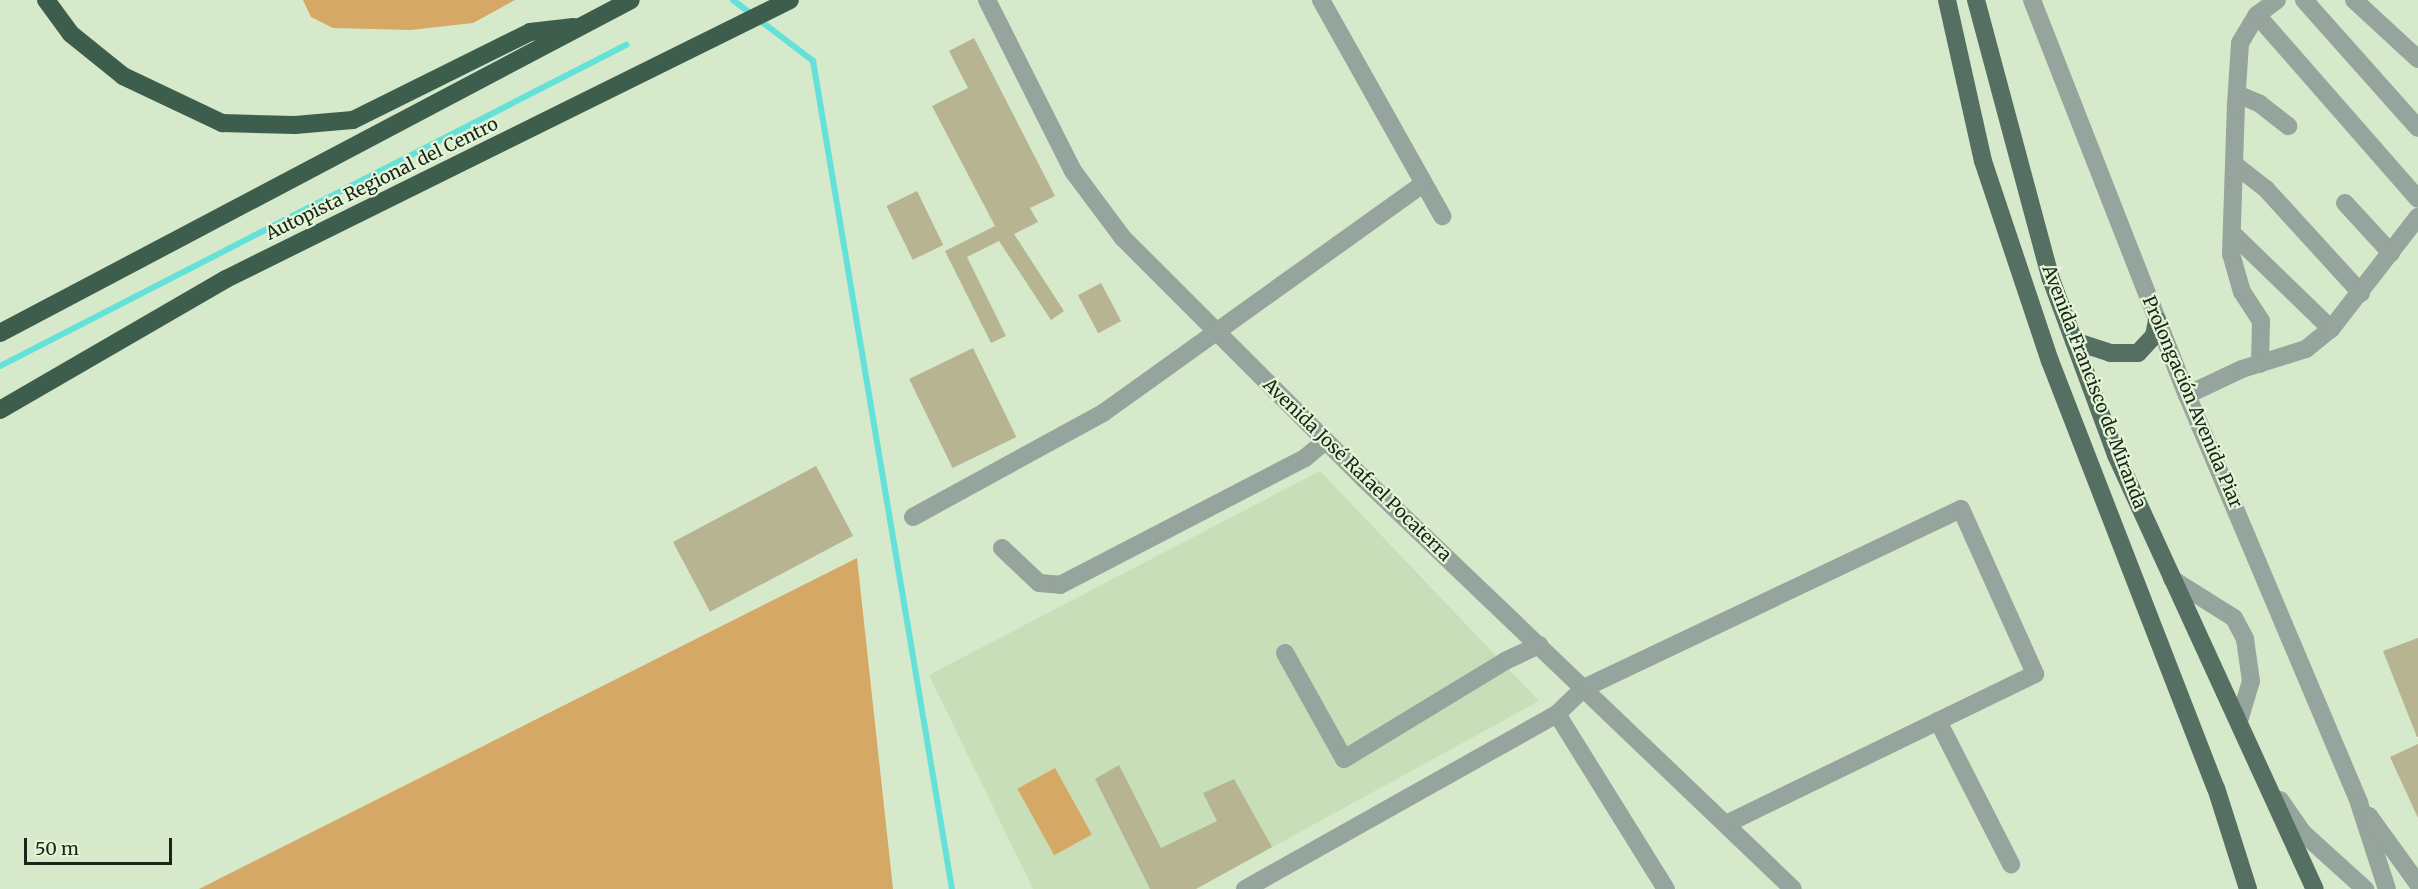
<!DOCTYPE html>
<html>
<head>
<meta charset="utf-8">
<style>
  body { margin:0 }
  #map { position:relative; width:2418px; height:889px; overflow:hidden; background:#d6e9ca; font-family:Merriweather,serif }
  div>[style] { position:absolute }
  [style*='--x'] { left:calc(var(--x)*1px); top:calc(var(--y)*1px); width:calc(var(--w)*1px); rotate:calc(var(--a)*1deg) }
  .built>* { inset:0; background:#c8deb9 }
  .green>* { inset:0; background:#d5a866; transform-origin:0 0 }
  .stream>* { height:6px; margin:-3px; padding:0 3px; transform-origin:3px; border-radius:3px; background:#64e1d9 }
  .building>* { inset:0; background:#b7b492; transform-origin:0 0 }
  .minor>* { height:18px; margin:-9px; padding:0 9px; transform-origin:9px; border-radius:9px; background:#95a49c }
  .major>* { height:18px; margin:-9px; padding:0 9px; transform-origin:9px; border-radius:9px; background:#557062 }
  .highway>* { height:18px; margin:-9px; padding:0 9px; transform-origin:9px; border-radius:9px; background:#3e5e4d }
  span { translate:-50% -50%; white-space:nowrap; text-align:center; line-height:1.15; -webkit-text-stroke:4.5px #e3f6d7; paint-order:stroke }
  .street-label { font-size:18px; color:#1c2318 }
  .scale { position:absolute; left:24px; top:838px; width:148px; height:27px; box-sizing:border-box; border:3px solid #1c2318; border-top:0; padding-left:8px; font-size:18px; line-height:21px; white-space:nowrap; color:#1c2318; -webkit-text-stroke:4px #e3f6d7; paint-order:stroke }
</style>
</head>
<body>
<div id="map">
  <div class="built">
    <i style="clip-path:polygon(1320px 471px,1539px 701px,1196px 889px,1033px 889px,929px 675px)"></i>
  </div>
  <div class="green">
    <i style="clip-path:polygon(303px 0,515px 0,473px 23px,411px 30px,333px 28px,311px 17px)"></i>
    <i style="clip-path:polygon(857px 558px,893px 889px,199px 889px)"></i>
    <i style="left:1055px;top:768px;width:76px;height:43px;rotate:61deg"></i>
  </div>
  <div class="stream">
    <i style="--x:733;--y:0;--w:101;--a:37.3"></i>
    <i style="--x:813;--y:61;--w:840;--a:80.47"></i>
    <i style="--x:0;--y:366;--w:704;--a:-27.15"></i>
  </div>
  <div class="building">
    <i style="clip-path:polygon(974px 38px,1055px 196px,1030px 208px,1038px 222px,1014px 234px,1064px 311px,1051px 320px,999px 241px,967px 257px,1006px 336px,991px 343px,945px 251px,995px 226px,932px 106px,968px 88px,949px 51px)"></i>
    <i style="left:917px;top:191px;width:60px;height:34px;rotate:64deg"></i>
    <i style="left:1101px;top:283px;width:43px;height:26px;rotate:62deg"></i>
    <i style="left:973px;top:348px;width:99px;height:71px;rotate:64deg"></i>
    <i style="left:816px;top:466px;width:79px;height:162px;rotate:62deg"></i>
    <i style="clip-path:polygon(2418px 638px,2418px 737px,2417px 737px,2383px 651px)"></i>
    <i style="clip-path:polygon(2418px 744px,2418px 818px,2390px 757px)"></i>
    <i style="clip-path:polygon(1119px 765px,1161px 848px,1217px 821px,1203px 793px,1234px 779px,1272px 847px,1196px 889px,1150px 889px,1095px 779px)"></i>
  </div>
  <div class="minor">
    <i style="--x:987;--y:0;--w:191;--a:63.3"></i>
    <i style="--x:1073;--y:171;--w:84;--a:53.3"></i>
    <i style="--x:1123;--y:238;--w:341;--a:45"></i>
    <i style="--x:1364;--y:479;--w:593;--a:43.7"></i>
    <i style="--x:1321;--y:0;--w:248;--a:60.7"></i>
    <i style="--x:2032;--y:0;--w:424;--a:68.6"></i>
    <i style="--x:2187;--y:395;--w:443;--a:67.1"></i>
    <i style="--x:2359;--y:803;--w:90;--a:72"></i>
    <i style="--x:2304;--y:0;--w:171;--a:48.3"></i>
    <i style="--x:2354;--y:0;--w:87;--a:42.7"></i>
    <i style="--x:2257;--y:15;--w:244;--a:48.8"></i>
    <i style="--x:2237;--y:94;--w:25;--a:23"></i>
    <i style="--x:2260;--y:104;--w:36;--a:38"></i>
    <i style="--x:2234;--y:164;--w:41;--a:38"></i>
    <i style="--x:2266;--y:189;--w:141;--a:47.6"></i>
    <i style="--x:2345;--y:203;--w:68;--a:47.4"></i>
    <i style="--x:2232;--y:233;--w:138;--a:44.1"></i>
    <i style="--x:2260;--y:364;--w:43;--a:-88.7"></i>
    <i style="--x:2261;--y:321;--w:35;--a:-123"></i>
    <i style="--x:2242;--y:292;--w:40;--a:-106"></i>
    <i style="--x:2231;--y:254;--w:150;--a:-88.1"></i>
    <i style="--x:2236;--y:104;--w:61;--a:-86.2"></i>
    <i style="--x:2240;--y:43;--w:33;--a:-59"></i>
    <i style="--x:2257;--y:15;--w:25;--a:-37"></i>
    <i style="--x:2187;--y:395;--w:61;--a:-25.3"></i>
    <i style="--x:2242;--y:369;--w:67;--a:-17.4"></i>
    <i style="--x:2306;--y:349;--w:32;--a:-39"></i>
    <i style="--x:2331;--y:329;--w:142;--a:-52.2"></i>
    <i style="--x:913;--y:517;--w:217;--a:-28.7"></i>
    <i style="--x:1103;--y:413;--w:393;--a:-35.6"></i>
    <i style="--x:1002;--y:548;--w:51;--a:43.4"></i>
    <i style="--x:1039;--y:583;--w:21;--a:5"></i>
    <i style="--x:1060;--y:585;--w:276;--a:-27.4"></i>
    <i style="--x:1305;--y:458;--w:26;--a:-40"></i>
    <i style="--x:2172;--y:579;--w:73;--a:32.2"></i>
    <i style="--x:2234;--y:618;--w:24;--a:62"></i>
    <i style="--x:2245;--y:639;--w:42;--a:81.9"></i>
    <i style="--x:2251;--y:681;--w:42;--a:106.7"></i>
    <i style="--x:1285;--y:653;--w:121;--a:60.9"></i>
    <i style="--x:1344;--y:759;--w:188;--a:-31.3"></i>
    <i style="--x:1505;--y:661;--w:38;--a:-25"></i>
    <i style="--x:1557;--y:714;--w:206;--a:58.1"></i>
    <i style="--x:1938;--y:721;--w:161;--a:63"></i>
    <i style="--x:2280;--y:800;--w:40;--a:55.1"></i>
    <i style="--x:2303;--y:833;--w:84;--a:42.1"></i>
    <i style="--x:2369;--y:816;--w:84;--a:54.2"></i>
    <i style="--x:1245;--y:889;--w:358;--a:-29.3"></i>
    <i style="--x:1557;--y:714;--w:37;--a:-44"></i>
    <i style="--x:1584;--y:688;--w:417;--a:-25.4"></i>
    <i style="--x:1961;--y:509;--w:181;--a:65.8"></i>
    <i style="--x:2035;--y:674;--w:343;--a:154.1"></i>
  </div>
  <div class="major">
    <i style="--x:1947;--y:0;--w:165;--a:77.4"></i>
    <i style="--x:1983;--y:161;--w:211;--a:71.5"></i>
    <i style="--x:2050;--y:361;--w:458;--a:68.8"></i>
    <i style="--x:2216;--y:788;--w:106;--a:72.4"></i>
    <i style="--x:1976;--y:0;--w:289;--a:75"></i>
    <i style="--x:2051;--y:279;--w:188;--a:69.7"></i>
    <i style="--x:2116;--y:455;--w:477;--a:65.4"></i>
    <i style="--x:2074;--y:341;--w:38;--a:18"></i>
    <i style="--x:2110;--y:353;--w:28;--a:0"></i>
    <i style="--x:2138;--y:353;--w:23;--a:-47"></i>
    <i style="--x:2154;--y:336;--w:16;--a:-79"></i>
  </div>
  <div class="highway">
    <i style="--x:46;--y:0;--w:42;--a:53.7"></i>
    <i style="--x:71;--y:34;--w:67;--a:38.9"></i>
    <i style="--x:123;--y:76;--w:110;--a:25.4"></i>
    <i style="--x:222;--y:123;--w:73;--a:1.6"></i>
    <i style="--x:295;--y:125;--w:58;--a:-4.9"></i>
    <i style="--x:353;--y:120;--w:198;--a:-26.4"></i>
    <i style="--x:530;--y:32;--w:44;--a:-6.5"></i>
    <i style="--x:0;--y:333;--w:713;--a:-27.82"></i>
    <i style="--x:0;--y:410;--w:261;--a:-30.1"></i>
    <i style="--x:226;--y:279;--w:629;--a:-26.32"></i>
  </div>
  <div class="street-label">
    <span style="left:382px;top:179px;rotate:-26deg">Autopista Regional del Centro</span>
    <span style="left:2094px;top:387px;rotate:69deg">Avenida Francisco de Miranda</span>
    <span style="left:2192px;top:402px;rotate:67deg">Prolongación Avenida Piar</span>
    <span style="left:1357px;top:470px;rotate:44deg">Avenida José Rafael Pocaterra</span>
  </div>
  <div class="scale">50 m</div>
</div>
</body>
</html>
